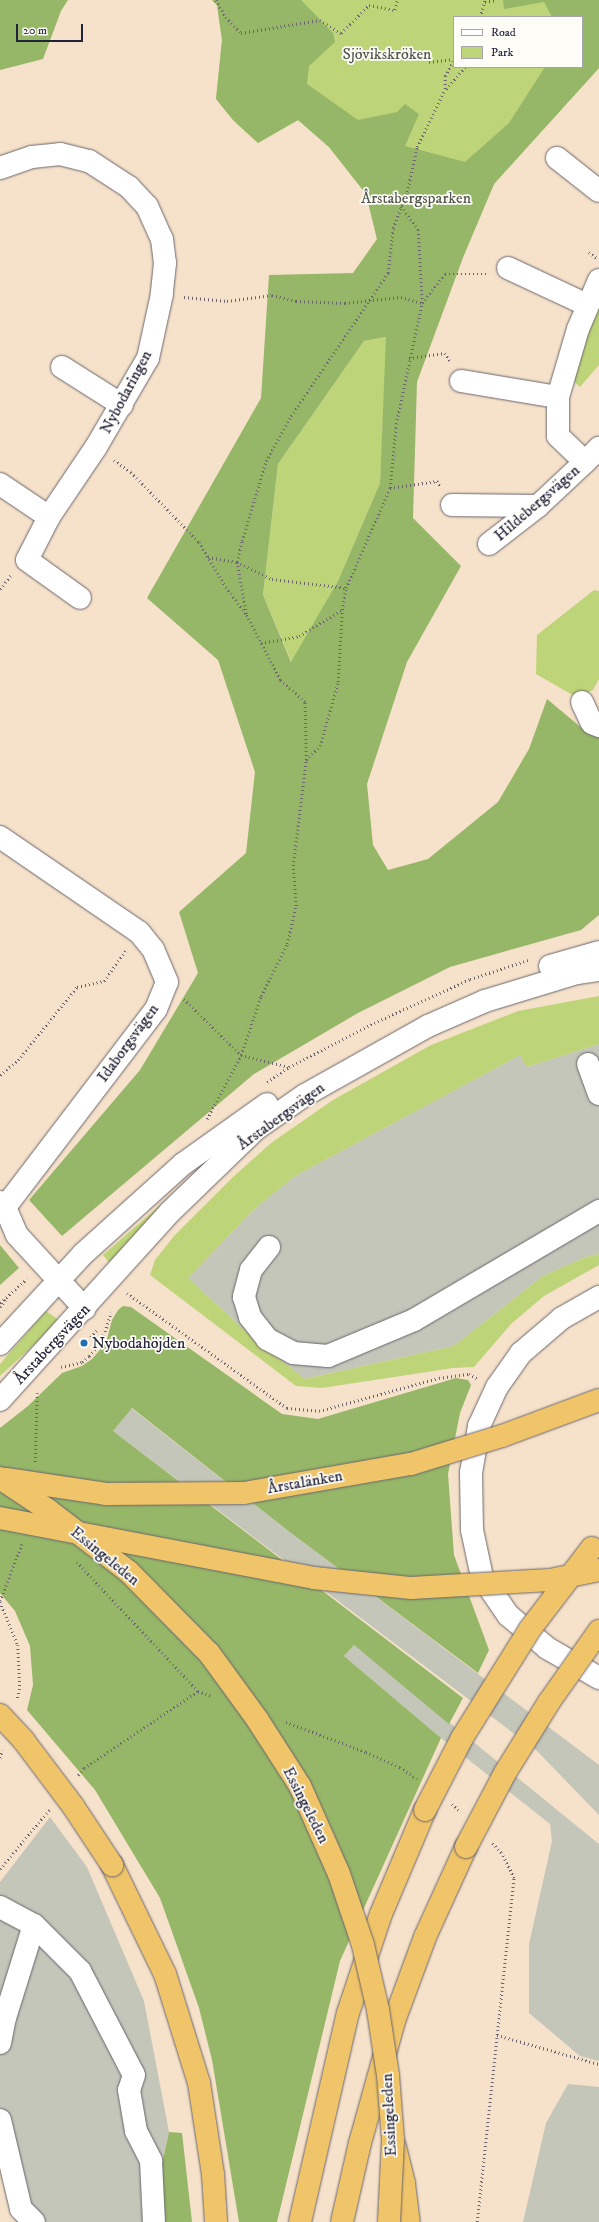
<!DOCTYPE html>
<html>
<head>
<meta charset="utf-8">
<style>
  body { margin:0 }
  #map { position:relative; width:599px; height:2222px; overflow:hidden; background:#f6e2ca; font-family:"IM FELL DW Pica",serif }
  div>[style] { position:absolute }
  [style*='--x'] { left:calc(var(--x)*1px); top:calc(var(--y)*1px); width:calc(var(--w)*1px); rotate:calc(var(--a)*1deg) }
  .industrial>* { inset:0; background:#c3c6b9 }
  .green>* { inset:0; background:#bed478 }
  .forest>* { inset:0; background:#96b668 }
  .path>* { height:2.5px; margin-top:-1.25px; transform-origin:0; background:repeating-linear-gradient(90deg,#6c656d 0 1px,transparent 0 4px) }
  .roads { filter:drop-shadow(0 0 1px #6c656d) drop-shadow(0 0 1px #6c656d) }
  .minor>* { height:22px; margin:-11px; padding:0 11px; transform-origin:11px; border-radius:11px; background:#fff }
  .highway>* { height:22px; margin:-11px; padding:0 11px; transform-origin:11px; border-radius:11px; background:#f0c469 }
  .bridges { filter:drop-shadow(0 0 1px #6c656d) drop-shadow(0 0 1px #6c656d) }
  .highway-bridge>* { height:22px; margin:-11px; padding:0 11px; transform-origin:11px; border-radius:11px; background:#f0c469 }
  .dots>* { width:11px; height:11px; translate:-50% -50%; box-sizing:border-box; border:2px solid #fdfcf7; border-radius:50% }
  span { translate:-50% -50%; white-space:nowrap; text-align:center; line-height:1.15; -webkit-text-stroke:3.5px #fdfcf7; paint-order:stroke }
  .park-label { font-size:16px; color:#51574d }
  .street-label { font-size:16px; color:#22223b }
  .poi-label { font-size:16px; color:#22223b }
  .left { translate:0 -50%; text-align:left }
  .legend { position:absolute; left:453px; top:16px; width:130px; height:52px; box-sizing:border-box; background:#fdfcf7; border:1px solid #a5a5ac; margin:0; padding:5px 7px; list-style:none; font-size:12px; color:#22223b }
  .legend li { display:flex; align-items:center; gap:8px; height:20px }
  .legend b { width:20px; border:1px solid #a5a5ac }
  .scale { position:absolute; left:16px; top:24px; width:67px; height:18px; box-sizing:border-box; border:2px solid #22223b; border-top:0; padding-left:5px; font-size:12px; line-height:14px; white-space:nowrap; color:#22223b; -webkit-text-stroke:3px #fdfcf7; paint-order:stroke }
</style>
</head>
<body>
<div id="map">
  <div class="industrial">
    <i style="clip-path:polygon(599px 1044px,599px 1254px,586px 1257px,543px 1276px,454px 1346px,305px 1379px,256px 1341px,188px 1278px,252px 1211px,295px 1176px,520px 1055px,527px 1067px)"></i>
    <i style="clip-path:polygon(131px 1408px,291px 1533px,599px 1765px,599px 1815px,537px 1751px,113px 1431px)"></i>
    <i style="clip-path:polygon(354px 1645px,599px 1844px,599px 2061px,580px 2056px,529px 2013px,529px 1944px,552px 1841px,550px 1824px,441px 1738px,344px 1656px)"></i>
    <i style="clip-path:polygon(50px 1817px,87px 1867px,144px 2001px,169px 2132px,162px 2164px,161px 2222px,16px 2222px,0 2151px,0 1882px)"></i>
    <i style="clip-path:polygon(568px 2084px,599px 2087px,599px 2222px,523px 2222px,546px 2123px)"></i>
  </div>
  <div class="green">
    <i style="clip-path:polygon(evenodd,212px 0,599px 0,599px 68px,494px 184px,464px 255px,377px 239px,366px 194px,329px 147px,298px 120px,258px 143px,233px 120px,216px 99px,222px 40px,217px 5px,212px 0,454px 17px,582px 17px,582px 67px,454px 67px,454px 17px)"></i>
    <i style="clip-path:polygon(599px 296px,599px 365px,580px 387px,570px 378px)"></i>
    <i style="clip-path:polygon(387px 337px,380px 483px,338px 581px,292px 663px,263px 595px,278px 464px,364px 341px)"></i>
    <i style="clip-path:polygon(594px 590px,599px 591px,599px 679px,593px 690px,576px 697px,536px 674px,537px 635px)"></i>
    <i style="clip-path:polygon(599px 996px,599px 1044px,527px 1067px,520px 1055px,295px 1176px,252px 1211px,188px 1278px,256px 1341px,305px 1379px,454px 1346px,543px 1276px,586px 1257px,599px 1254px,599px 1265px,544px 1296px,511px 1324px,474px 1367px,453px 1368px,322px 1388px,296px 1386px,150px 1275px,155px 1260px,174px 1236px,234px 1176px,271px 1143px,333px 1100px,431px 1045px,518px 1011px)"></i>
    <i style="clip-path:polygon(174px 1193px,112px 1264px,107px 1260px,103px 1255px)"></i>
    <i style="clip-path:polygon(46px 1311px,60px 1321px,0 1376px,0 1364px)"></i>
  </div>
  <div class="forest">
    <i style="clip-path:polygon(0 0,68px 0,61px 11px,43px 59px,0 70px)"></i>
    <i style="clip-path:polygon(evenodd,212px 0,301px 0,333px 33px,335px 42px,309px 66px,307px 84px,358px 120px,397px 112px,405px 104px,419px 114px,405px 146px,465px 162px,509px 123px,545px 67px,582px 67px,582px 17px,552px 17px,544px 2px,504px 9px,503px 0,599px 0,599px 68px,494px 184px,464px 255px,417px 382px,413px 518px,461px 566px,407px 662px,367px 784px,373px 845px,388px 870px,428px 859px,498px 802px,529px 749px,547px 699px,583px 729px,599px 731px,599px 915px,581px 930px,450px 967px,358px 1013px,254px 1074px,62px 1236px,29px 1200px,140px 1070px,198px 973px,179px 912px,246px 853px,255px 772px,218px 660px,147px 598px,261px 398px,269px 275px,353px 273px,377px 239px,366px 194px,329px 147px,298px 120px,258px 143px,233px 120px,216px 99px,222px 40px,217px 5px,212px 0,386px 337px,380px 483px,338px 581px,291px 662px,263px 595px,278px 464px,364px 341px,386px 337px)"></i>
    <i style="clip-path:polygon(0 1245px,19px 1268px,0 1285px)"></i>
    <i style="clip-path:polygon(123px 1306px,131px 1307px,282px 1414px,318px 1419px,456px 1378px,468px 1380px,471px 1385px,460px 1413px,448px 1474px,454px 1555px,489px 1650px,478px 1673px,291px 1533px,132px 1408px,113px 1431px,463px 1698px,449px 1724px,354px 1645px,344px 1656px,441px 1738px,340px 1961px,277px 2222px,239px 2222px,212px 2060px,199px 2008px,160px 1898px,95px 1790px,27px 1710px,33px 1685px,30px 1646px,15px 1611px,0 1593px,0 1428px,28px 1406px,62px 1373px,82px 1366px,92px 1359px,106px 1343px,112px 1320px,118px 1310px)"></i>
    <i style="clip-path:polygon(169px 2132px,182px 2133px,192px 2222px,161px 2222px,162px 2164px)"></i>
  </div>
  <div class="path">
    <i style="--x:216;--y:0;--w:20;--a:60"></i>
    <i style="--x:226;--y:17;--w:22;--a:47"></i>
    <i style="--x:241;--y:33;--w:80;--a:-9.3"></i>
    <i style="--x:320;--y:20;--w:25;--a:32"></i>
    <i style="--x:341;--y:33;--w:40;--a:-45"></i>
    <i style="--x:369;--y:5;--w:26;--a:11"></i>
    <i style="--x:395;--y:10;--w:10;--a:-79"></i>
    <i style="--x:485;--y:2;--w:11;--a:-10"></i>
    <i style="--x:480;--y:17;--w:18;--a:-74"></i>
    <i style="--x:429;--y:62;--w:25;--a:-7"></i>
    <i style="--x:446;--y:89;--w:29;--a:-49"></i>
    <i style="--x:589;--y:252;--w:10;--a:37"></i>
    <i style="--x:184;--y:297;--w:43;--a:5.3"></i>
    <i style="--x:227;--y:301;--w:45;--a:-7.6"></i>
    <i style="--x:272;--y:295;--w:25;--a:14"></i>
    <i style="--x:296;--y:301;--w:49;--a:2.3"></i>
    <i style="--x:345;--y:303;--w:56;--a:-6.1"></i>
    <i style="--x:401;--y:297;--w:22;--a:16"></i>
    <i style="--x:422;--y:303;--w:37;--a:-52"></i>
    <i style="--x:445;--y:274;--w:42;--a:0"></i>
    <i style="--x:409;--y:358;--w:36;--a:-8"></i>
    <i style="--x:445;--y:353;--w:9;--a:58"></i>
    <i style="--x:114;--y:460;--w:21;--a:35"></i>
    <i style="--x:131;--y:472;--w:98;--a:45.8"></i>
    <i style="--x:199;--y:542;--w:52;--a:59"></i>
    <i style="--x:226;--y:587;--w:34;--a:53"></i>
    <i style="--x:390;--y:488;--w:48;--a:-8.5"></i>
    <i style="--x:437;--y:481;--w:6;--a:59"></i>
    <i style="--x:208;--y:557;--w:29;--a:10"></i>
    <i style="--x:237;--y:562;--w:39;--a:26"></i>
    <i style="--x:272;--y:579;--w:75;--a:6.9"></i>
    <i style="--x:0;--y:589;--w:18;--a:-52"></i>
    <i style="--x:261;--y:643;--w:39;--a:-10"></i>
    <i style="--x:299;--y:636;--w:50;--a:-31.2"></i>
    <i style="--x:306;--y:760;--w:20;--a:-45"></i>
    <i style="--x:320;--y:746;--w:66;--a:-74.3"></i>
    <i style="--x:338;--y:682;--w:72;--a:-86.8"></i>
    <i style="--x:342;--y:610;--w:22;--a:-80"></i>
    <i style="--x:346;--y:588;--w:109;--a:-66.3"></i>
    <i style="--x:390;--y:488;--w:64;--a:-84.6"></i>
    <i style="--x:396;--y:424;--w:124;--a:-77.9"></i>
    <i style="--x:422;--y:303;--w:73;--a:-93.1"></i>
    <i style="--x:418;--y:230;--w:29;--a:-126"></i>
    <i style="--x:184;--y:999;--w:80;--a:44.5"></i>
    <i style="--x:241;--y:1055;--w:49;--a:14"></i>
    <i style="--x:0;--y:1075;--w:23;--a:-40"></i>
    <i style="--x:18;--y:1060;--w:94;--a:-51.1"></i>
    <i style="--x:77;--y:987;--w:28;--a:-13"></i>
    <i style="--x:104;--y:981;--w:37;--a:-55"></i>
    <i style="--x:267;--y:1082;--w:27;--a:-34"></i>
    <i style="--x:289;--y:1067;--w:96;--a:-27.4"></i>
    <i style="--x:374;--y:1023;--w:106;--a:-24.6"></i>
    <i style="--x:470;--y:979;--w:62;--a:-17.9"></i>
    <i style="--x:207;--y:1119;--w:72;--a:-62"></i>
    <i style="--x:241;--y:1055;--w:62;--a:-71.3"></i>
    <i style="--x:261;--y:996;--w:58;--a:-63.4"></i>
    <i style="--x:287;--y:944;--w:39;--a:-77"></i>
    <i style="--x:296;--y:906;--w:40;--a:-94.3"></i>
    <i style="--x:293;--y:866;--w:107;--a:-83"></i>
    <i style="--x:306;--y:760;--w:58;--a:-91"></i>
    <i style="--x:305;--y:702;--w:33;--a:-139"></i>
    <i style="--x:280;--y:680;--w:74;--a:-117.3"></i>
    <i style="--x:246;--y:614;--w:53;--a:-99.8"></i>
    <i style="--x:237;--y:562;--w:22;--a:-77"></i>
    <i style="--x:242;--y:541;--w:84;--a:-73.3"></i>
    <i style="--x:266;--y:461;--w:51;--a:-60.9"></i>
    <i style="--x:291;--y:416;--w:173;--a:-55.9"></i>
    <i style="--x:388;--y:273;--w:45;--a:-83.7"></i>
    <i style="--x:393;--y:228;--w:39;--a:-69"></i>
    <i style="--x:407;--y:192;--w:46;--a:-77.5"></i>
    <i style="--x:417;--y:147;--w:64;--a:-64.2"></i>
    <i style="--x:445;--y:89;--w:13;--a:-90"></i>
    <i style="--x:445;--y:76;--w:18;--a:-61"></i>
    <i style="--x:127;--y:1293;--w:197;--a:35.7"></i>
    <i style="--x:287;--y:1408;--w:32;--a:5"></i>
    <i style="--x:319;--y:1411;--w:124;--a:-15.4"></i>
    <i style="--x:439;--y:1378;--w:30;--a:-8"></i>
    <i style="--x:469;--y:1374;--w:9;--a:27"></i>
    <i style="--x:0;--y:1303;--w:36;--a:-42"></i>
    <i style="--x:0;--y:1307;--w:10;--a:-53"></i>
    <i style="--x:85;--y:1343;--w:19;--a:-47"></i>
    <i style="--x:61;--y:1367;--w:22;--a:-13"></i>
    <i style="--x:82;--y:1362;--w:9;--a:-41"></i>
    <i style="--x:89;--y:1356;--w:18;--a:-47"></i>
    <i style="--x:101;--y:1343;--w:32;--a:-72"></i>
    <i style="--x:35;--y:1462;--w:69;--a:-88.3"></i>
    <i style="--x:77;--y:1562;--w:177;--a:46.8"></i>
    <i style="--x:198;--y:1691;--w:15;--a:20"></i>
    <i style="--x:0;--y:1601;--w:62;--a:-69.2"></i>
    <i style="--x:0;--y:1602;--w:47;--a:67.3"></i>
    <i style="--x:18;--y:1645;--w:44;--a:87.4"></i>
    <i style="--x:20;--y:1689;--w:11;--a:105"></i>
    <i style="--x:286;--y:1722;--w:85;--a:20.6"></i>
    <i style="--x:366;--y:1752;--w:37;--a:24"></i>
    <i style="--x:400;--y:1767;--w:21;--a:35"></i>
    <i style="--x:0;--y:1758;--w:8;--a:-76"></i>
    <i style="--x:78;--y:1775;--w:9;--a:-49"></i>
    <i style="--x:84;--y:1768;--w:138;--a:-34"></i>
    <i style="--x:452;--y:1804;--w:11;--a:41"></i>
    <i style="--x:0;--y:1869;--w:77;--a:-50.3"></i>
    <i style="--x:497;--y:2035;--w:106;--a:15.9"></i>
    <i style="--x:477;--y:2222;--w:346;--a:-83.9"></i>
    <i style="--x:514;--y:1878;--w:28;--a:-117"></i>
    <i style="--x:501;--y:1853;--w:13;--a:-132"></i>
  </div>
  <div class="roads">
    <div class="minor">
      <i style="--x:557;--y:158;--w:53;--a:38.2"></i>
      <i style="--x:0;--y:168;--w:34;--a:-19"></i>
      <i style="--x:32;--y:157;--w:28;--a:-6"></i>
      <i style="--x:60;--y:154;--w:30;--a:14"></i>
      <i style="--x:89;--y:161;--w:48;--a:33"></i>
      <i style="--x:129;--y:187;--w:26;--a:47"></i>
      <i style="--x:147;--y:206;--w:36;--a:66"></i>
      <i style="--x:162;--y:239;--w:24;--a:83"></i>
      <i style="--x:165;--y:263;--w:31;--a:96"></i>
      <i style="--x:162;--y:294;--w:66;--a:102.3"></i>
      <i style="--x:148;--y:358;--w:103;--a:120.3"></i>
      <i style="--x:96;--y:447;--w:84;--a:123.9"></i>
      <i style="--x:49;--y:517;--w:48;--a:117.1"></i>
      <i style="--x:27;--y:560;--w:65;--a:35.6"></i>
      <i style="--x:508;--y:268;--w:87;--a:25.1"></i>
      <i style="--x:599;--y:280;--w:53;--a:113.2"></i>
      <i style="--x:578;--y:329;--w:71;--a:106.4"></i>
      <i style="--x:558;--y:397;--w:39;--a:90"></i>
      <i style="--x:558;--y:436;--w:37;--a:44"></i>
      <i style="--x:585;--y:462;--w:20;--a:-45"></i>
      <i style="--x:62;--y:367;--w:71;--a:32.3"></i>
      <i style="--x:461;--y:381;--w:98;--a:9.4"></i>
      <i style="--x:0;--y:484;--w:59;--a:34"></i>
      <i style="--x:452;--y:505;--w:86;--a:0.7"></i>
      <i style="--x:489;--y:544;--w:62;--a:-37.8"></i>
      <i style="--x:538;--y:506;--w:64;--a:-43.1"></i>
      <i style="--x:582;--y:702;--w:23;--a:65"></i>
      <i style="--x:592;--y:723;--w:8;--a:23"></i>
      <i style="--x:0;--y:837;--w:168;--a:34.4"></i>
      <i style="--x:139;--y:932;--w:22;--a:51"></i>
      <i style="--x:153;--y:949;--w:36;--a:67"></i>
      <i style="--x:167;--y:982;--w:29;--a:112"></i>
      <i style="--x:156;--y:1009;--w:249;--a:127.3"></i>
      <i style="--x:550;--y:966;--w:51;--a:-15.9"></i>
      <i style="--x:588;--y:1064;--w:32;--a:70"></i>
      <i style="--x:0;--y:1202;--w:7;--a:45"></i>
      <i style="--x:5;--y:1207;--w:30;--a:67"></i>
      <i style="--x:17;--y:1235;--w:100;--a:47.4"></i>
      <i style="--x:269;--y:1247;--w:29;--a:128"></i>
      <i style="--x:251;--y:1270;--w:28;--a:105"></i>
      <i style="--x:244;--y:1297;--w:21;--a:73"></i>
      <i style="--x:250;--y:1317;--w:28;--a:52"></i>
      <i style="--x:267;--y:1339;--w:30;--a:28"></i>
      <i style="--x:293;--y:1353;--w:35;--a:5"></i>
      <i style="--x:328;--y:1356;--w:93;--a:-22.7"></i>
      <i style="--x:414;--y:1320;--w:215;--a:-30.5"></i>
      <i style="--x:599;--y:1297;--w:43;--a:150.4"></i>
      <i style="--x:562;--y:1318;--w:54;--a:139.5"></i>
      <i style="--x:521;--y:1353;--w:42;--a:125.2"></i>
      <i style="--x:497;--y:1387;--w:43;--a:114.8"></i>
      <i style="--x:479;--y:1426;--w:48;--a:99.7"></i>
      <i style="--x:471;--y:1473;--w:57;--a:89"></i>
      <i style="--x:472;--y:1530;--w:48;--a:78"></i>
      <i style="--x:482;--y:1577;--w:46;--a:55.6"></i>
      <i style="--x:508;--y:1615;--w:51;--a:40.2"></i>
      <i style="--x:547;--y:1648;--w:60;--a:30"></i>
      <i style="--x:0;--y:1344;--w:122;--a:-47.3"></i>
      <i style="--x:83;--y:1254;--w:135;--a:-42"></i>
      <i style="--x:183;--y:1164;--w:103;--a:-35.5"></i>
      <i style="--x:0;--y:1400;--w:253;--a:-47.9"></i>
      <i style="--x:170;--y:1212;--w:120;--a:-44"></i>
      <i style="--x:256;--y:1129;--w:60;--a:-34.8"></i>
      <i style="--x:305;--y:1095;--w:141;--a:-29.3"></i>
      <i style="--x:428;--y:1026;--w:62;--a:-23.7"></i>
      <i style="--x:485;--y:1001;--w:96;--a:-16.9"></i>
      <i style="--x:577;--y:973;--w:22;--a:-8"></i>
      <i style="--x:0;--y:1907;--w:38;--a:28"></i>
      <i style="--x:34;--y:1925;--w:65;--a:45"></i>
      <i style="--x:80;--y:1971;--w:117;--a:62.6"></i>
      <i style="--x:134;--y:2075;--w:16;--a:108"></i>
      <i style="--x:129;--y:2090;--w:42;--a:80.3"></i>
      <i style="--x:136;--y:2131;--w:34;--a:63"></i>
      <i style="--x:151;--y:2161;--w:61;--a:87.2"></i>
      <i style="--x:0;--y:2043;--w:25;--a:-79"></i>
      <i style="--x:5;--y:2018;--w:97;--a:-72.7"></i>
      <i style="--x:0;--y:2120;--w:91;--a:76.7"></i>
      <i style="--x:21;--y:2209;--w:18;--a:45"></i>
    </div>
    <div class="highway">
      <i style="--x:112;--y:1865;--w:121;--a:64.1"></i>
      <i style="--x:165;--y:1974;--w:114;--a:72.7"></i>
      <i style="--x:199;--y:2083;--w:92;--a:81.3"></i>
      <i style="--x:213;--y:2174;--w:48;--a:86.4"></i>
      <i style="--x:395;--y:2147;--w:38;--a:76"></i>
      <i style="--x:404;--y:2184;--w:38;--a:83"></i>
      <i style="--x:300;--y:2222;--w:214;--a:-77.1"></i>
      <i style="--x:348;--y:2013;--w:104;--a:-71.6"></i>
      <i style="--x:381;--y:1914;--w:113;--a:-67.1"></i>
      <i style="--x:342;--y:2222;--w:81;--a:-77.2"></i>
      <i style="--x:360;--y:2143;--w:127;--a:-74.4"></i>
      <i style="--x:394;--y:2021;--w:90;--a:-69.7"></i>
      <i style="--x:425;--y:1937;--w:99;--a:-65.5"></i>
    </div>
  </div>
  <div class="bridges">
    <div class="highway-bridge">
      <i style="--x:0;--y:1478;--w:58;--a:33.7"></i>
      <i style="--x:48;--y:1510;--w:102;--a:37.4"></i>
      <i style="--x:129;--y:1572;--w:114;--a:45.4"></i>
      <i style="--x:209;--y:1653;--w:82;--a:54"></i>
      <i style="--x:257;--y:1719;--w:80;--a:57.3"></i>
      <i style="--x:300;--y:1786;--w:96;--a:66.1"></i>
      <i style="--x:339;--y:1874;--w:75;--a:71.3"></i>
      <i style="--x:363;--y:1945;--w:67;--a:77"></i>
      <i style="--x:378;--y:2010;--w:66;--a:81.3"></i>
      <i style="--x:388;--y:2075;--w:65;--a:85.6"></i>
      <i style="--x:393;--y:2140;--w:82;--a:92.8"></i>
      <i style="--x:6;--y:1479;--w:101;--a:8.5"></i>
      <i style="--x:106;--y:1494;--w:138;--a:-0.4"></i>
      <i style="--x:244;--y:1493;--w:169;--a:-9.9"></i>
      <i style="--x:411;--y:1464;--w:95;--a:-17.1"></i>
      <i style="--x:502;--y:1436;--w:103;--a:-20.4"></i>
      <i style="--x:0;--y:1518;--w:320;--a:10.8"></i>
      <i style="--x:314;--y:1578;--w:98;--a:5.9"></i>
      <i style="--x:411;--y:1588;--w:139;--a:-3.3"></i>
      <i style="--x:550;--y:1580;--w:50;--a:-11.5"></i>
      <i style="--x:0;--y:1715;--w:35;--a:47"></i>
      <i style="--x:24;--y:1741;--w:81;--a:53"></i>
      <i style="--x:73;--y:1806;--w:71;--a:56.5"></i>
      <i style="--x:425;--y:1810;--w:81;--a:-62.8"></i>
      <i style="--x:462;--y:1738;--w:128;--a:-58"></i>
      <i style="--x:530;--y:1629;--w:102;--a:-52.6"></i>
      <i style="--x:466;--y:1847;--w:84;--a:-62.2"></i>
      <i style="--x:505;--y:1773;--w:84;--a:-58.2"></i>
      <i style="--x:549;--y:1702;--w:87;--a:-54.8"></i>
    </div>
  </div>
  <div class="dots">
    <i style="left:84px;top:1343px;background:#1f6fb2"></i>
  </div>
  <div class="park-label">
    <span style="left:387px;top:54px">Sjövikskröken</span>
    <span style="left:416px;top:198px">Årstabergsparken</span>
  </div>
  <div class="street-label">
    <span style="left:126px;top:392px;rotate:-62deg">Nybodaringen</span>
    <span style="left:537px;top:503px;rotate:-41deg">Hildebergsvägen</span>
    <span style="left:128px;top:1043px;rotate:-54deg">Idaborgsvägen</span>
    <span style="left:281px;top:1116px;rotate:-36deg">Årstabergsvägen</span>
    <span style="left:52px;top:1344px;rotate:-47deg">Årstabergsvägen</span>
    <span style="left:305px;top:1482px;rotate:-10deg">Årstalänken</span>
    <span style="left:105px;top:1556px;rotate:39deg">Essingeleden</span>
    <span style="left:306px;top:1805px;rotate:63deg">Essingeleden</span>
    <span style="left:389px;top:2115px;rotate:-93deg">Essingeleden</span>
  </div>
  <div class="poi-label">
    <span class="left" style="left:92px;top:1343px">Nybodahöjden</span>
  </div>
  <ul class="legend">
  <li><b style="height:5px;background:#fff"></b>Road</li>
  <li><b style="height:11px;background:#bed478"></b>Park</li>
  </ul>
  <div class="scale">20 m</div>
</div>
</body>
</html>
